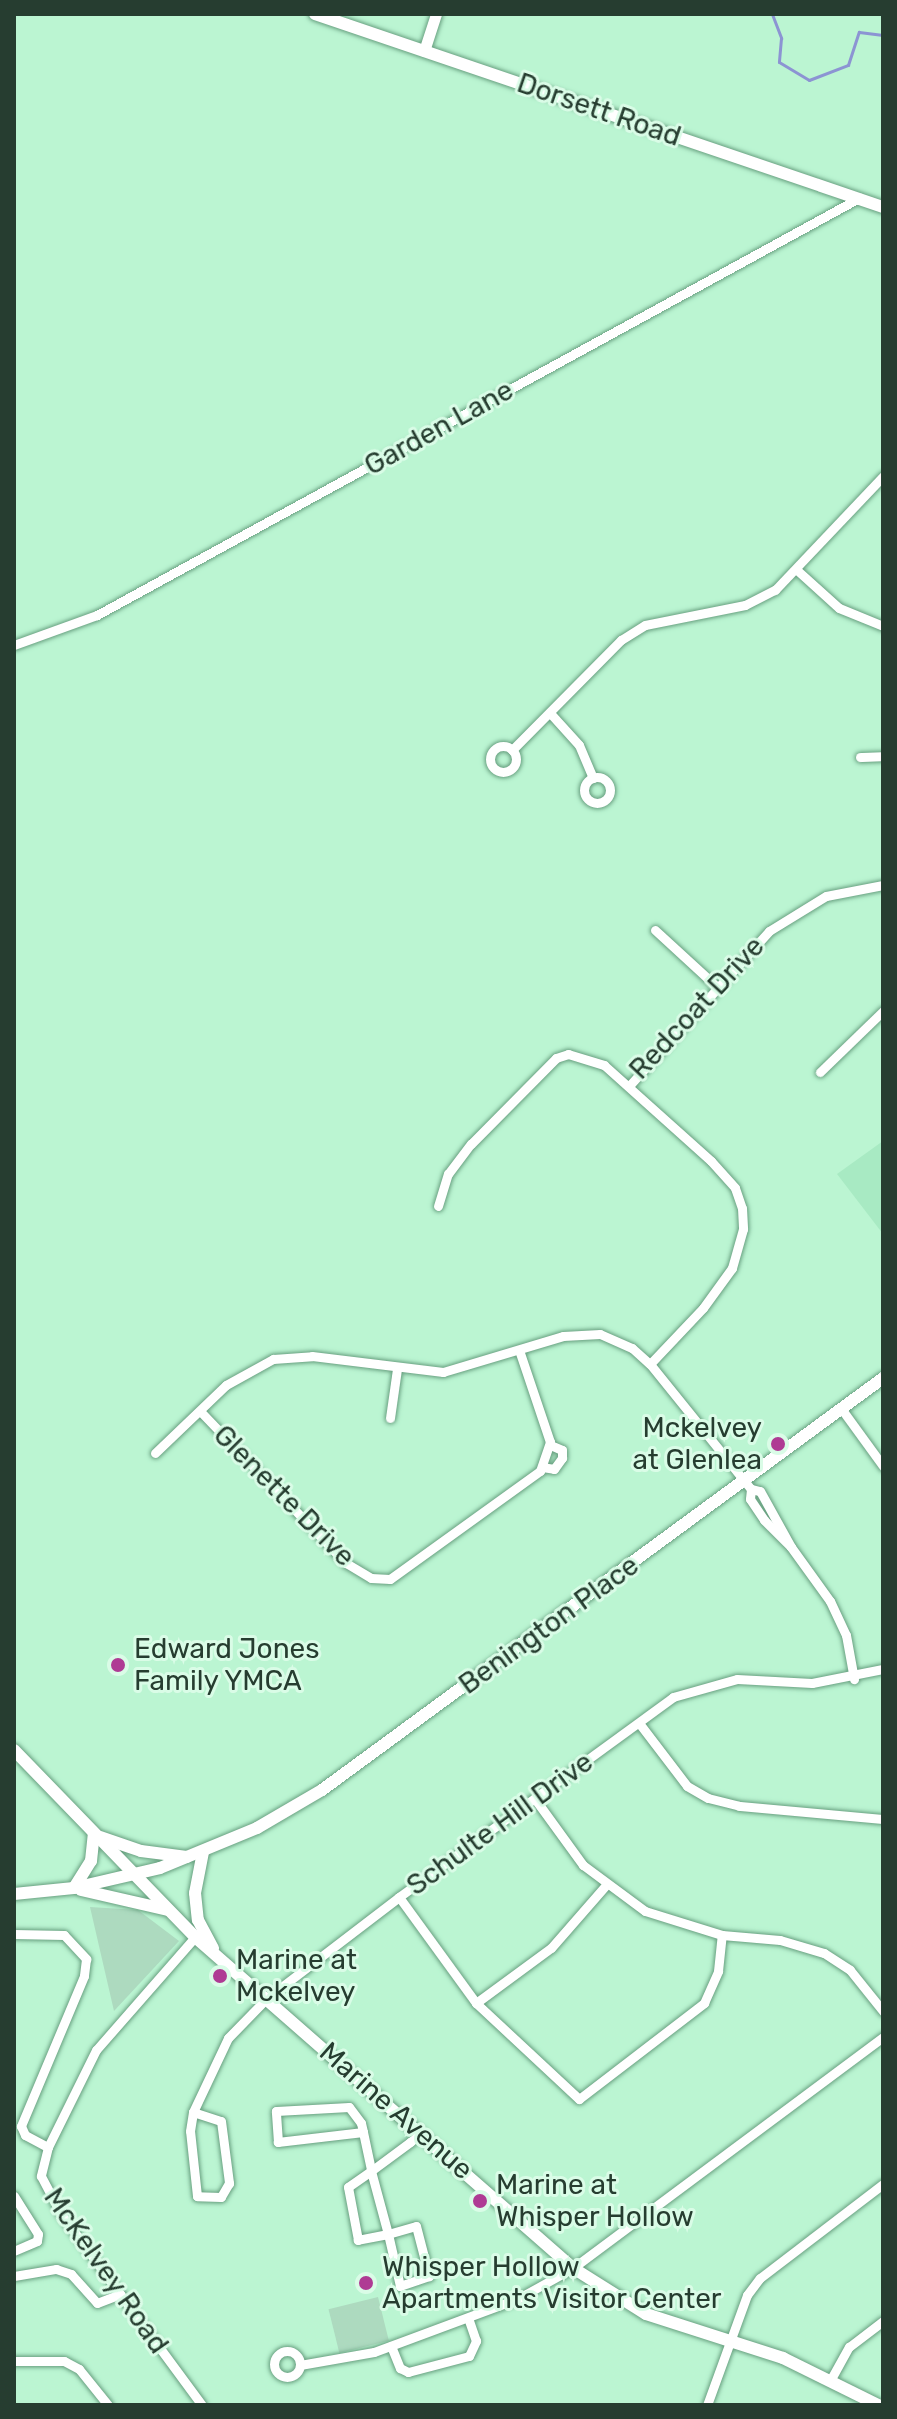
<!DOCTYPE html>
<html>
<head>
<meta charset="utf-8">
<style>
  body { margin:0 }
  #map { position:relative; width:897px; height:2419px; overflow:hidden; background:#bbf5d2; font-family:Rubik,sans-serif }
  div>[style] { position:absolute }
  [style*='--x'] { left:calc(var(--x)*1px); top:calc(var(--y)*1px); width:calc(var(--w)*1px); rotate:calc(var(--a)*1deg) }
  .built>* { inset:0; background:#a8eac3 }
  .green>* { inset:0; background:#addabf; transform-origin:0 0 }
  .stream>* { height:3px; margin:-1.5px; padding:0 1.5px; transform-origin:1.5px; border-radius:1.5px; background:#8c94d3 }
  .roads { filter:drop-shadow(0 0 2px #68a080) drop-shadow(0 0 2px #68a080) }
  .minor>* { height:9px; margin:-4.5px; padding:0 4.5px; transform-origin:4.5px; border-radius:4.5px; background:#fff }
  .minor>.ring { margin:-4.5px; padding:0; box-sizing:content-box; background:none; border:9px solid #fff; border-radius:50% }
  .tertiary>* { height:11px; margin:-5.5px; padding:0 5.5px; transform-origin:5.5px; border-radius:5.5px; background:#fff }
  .secondary>* { height:12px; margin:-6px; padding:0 6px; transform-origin:6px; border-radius:6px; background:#fff }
  .dots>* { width:22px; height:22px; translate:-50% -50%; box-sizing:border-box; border:4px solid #dafce7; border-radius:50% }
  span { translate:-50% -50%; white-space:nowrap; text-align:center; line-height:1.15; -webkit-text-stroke:6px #dafce7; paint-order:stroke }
  .street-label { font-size:28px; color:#263d30 }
  .poi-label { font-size:28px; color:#263d30 }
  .right { translate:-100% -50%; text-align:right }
  .left { translate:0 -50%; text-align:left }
  .frame { position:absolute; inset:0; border:16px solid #263d30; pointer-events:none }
</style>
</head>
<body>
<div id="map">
  <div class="built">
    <i style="clip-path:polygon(883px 1141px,883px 1234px,837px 1174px)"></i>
  </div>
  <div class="green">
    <i style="clip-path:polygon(90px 1907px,138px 1910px,179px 1941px,114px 2011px)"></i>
    <i style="left:378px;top:2297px;width:45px;height:51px;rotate:76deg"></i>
  </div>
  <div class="stream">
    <i style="--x:772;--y:14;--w:26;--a:69"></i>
    <i style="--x:781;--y:38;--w:24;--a:95"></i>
    <i style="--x:779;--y:62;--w:35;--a:31"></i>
    <i style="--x:809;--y:80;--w:42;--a:-21"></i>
    <i style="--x:848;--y:65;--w:35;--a:-72"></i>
    <i style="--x:859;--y:32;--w:24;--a:7"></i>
  </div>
  <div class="roads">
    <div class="minor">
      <i style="--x:798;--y:571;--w:55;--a:42.1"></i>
      <i style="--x:839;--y:608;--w:48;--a:22.2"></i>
      <i style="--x:14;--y:645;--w:88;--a:-19.9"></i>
      <i style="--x:97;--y:615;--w:869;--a:-28.69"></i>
      <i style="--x:550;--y:713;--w:43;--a:47.8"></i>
      <i style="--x:579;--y:745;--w:36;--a:67"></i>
      <i class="ring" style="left:490px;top:746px;width:17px;height:17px"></i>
      <i style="--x:512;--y:750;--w:155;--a:-45.3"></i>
      <i style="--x:621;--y:640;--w:28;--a:-32"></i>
      <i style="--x:645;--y:625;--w:102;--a:-11.3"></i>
      <i style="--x:745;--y:605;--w:34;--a:-27"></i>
      <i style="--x:775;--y:590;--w:157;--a:-46.5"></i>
      <i style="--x:860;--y:757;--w:23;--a:-2"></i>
      <i class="ring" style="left:584px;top:777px;width:17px;height:17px"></i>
      <i style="--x:655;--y:930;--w:83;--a:42.6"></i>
      <i style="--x:820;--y:1072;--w:88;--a:-44.1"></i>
      <i style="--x:629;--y:1086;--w:209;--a:-47.9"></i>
      <i style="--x:769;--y:931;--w:67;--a:-31.6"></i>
      <i style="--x:826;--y:896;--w:58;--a:-10.9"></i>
      <i style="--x:438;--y:1206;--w:34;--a:-73"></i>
      <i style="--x:448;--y:1174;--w:38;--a:-53"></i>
      <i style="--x:471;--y:1144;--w:121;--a:-45.3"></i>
      <i style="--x:556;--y:1058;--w:13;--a:-18"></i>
      <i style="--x:568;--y:1054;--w:38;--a:17"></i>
      <i style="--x:604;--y:1065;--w:144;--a:41.9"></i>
      <i style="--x:711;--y:1161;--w:36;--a:48"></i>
      <i style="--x:735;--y:1188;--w:21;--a:71"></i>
      <i style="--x:742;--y:1208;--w:21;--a:87"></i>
      <i style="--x:743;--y:1229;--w:41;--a:105.8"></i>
      <i style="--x:732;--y:1268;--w:49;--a:125.9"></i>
      <i style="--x:703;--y:1308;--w:77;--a:133.4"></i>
      <i style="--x:200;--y:1411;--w:211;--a:46.2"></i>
      <i style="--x:346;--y:1563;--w:29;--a:31"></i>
      <i style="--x:371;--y:1578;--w:19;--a:3"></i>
      <i style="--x:390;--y:1579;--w:185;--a:-35.8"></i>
      <i style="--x:540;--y:1471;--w:31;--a:-71"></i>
      <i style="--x:550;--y:1442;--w:97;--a:-108.6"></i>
      <i style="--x:843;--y:1411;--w:68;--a:54"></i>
      <i style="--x:390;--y:1418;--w:49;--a:-81.9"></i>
      <i style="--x:155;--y:1453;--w:98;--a:-43.8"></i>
      <i style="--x:226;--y:1385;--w:54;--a:-29"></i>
      <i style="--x:273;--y:1359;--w:39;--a:-4"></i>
      <i style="--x:312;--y:1356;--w:132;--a:7"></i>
      <i style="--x:443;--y:1372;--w:125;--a:-16.7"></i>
      <i style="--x:563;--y:1336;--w:37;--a:-3"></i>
      <i style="--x:600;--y:1334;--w:35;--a:24"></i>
      <i style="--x:632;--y:1348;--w:24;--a:42"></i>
      <i style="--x:650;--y:1364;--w:161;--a:51.1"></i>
      <i style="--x:751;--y:1489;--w:9;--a:13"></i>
      <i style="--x:760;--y:1491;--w:64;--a:61"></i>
      <i style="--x:542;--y:1467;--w:12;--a:9"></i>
      <i style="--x:554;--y:1469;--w:14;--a:-54"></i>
      <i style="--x:562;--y:1458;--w:8;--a:-90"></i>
      <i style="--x:562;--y:1450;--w:13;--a:-157"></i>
      <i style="--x:751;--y:1489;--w:10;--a:96"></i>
      <i style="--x:750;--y:1499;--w:25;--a:56"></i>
      <i style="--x:764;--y:1520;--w:38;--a:45"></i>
      <i style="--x:791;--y:1547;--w:67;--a:54.2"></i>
      <i style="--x:830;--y:1601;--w:38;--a:65"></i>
      <i style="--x:846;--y:1635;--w:45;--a:79.7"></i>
      <i style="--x:639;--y:1723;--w:79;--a:52.7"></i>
      <i style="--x:687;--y:1786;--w:24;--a:30"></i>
      <i style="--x:708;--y:1798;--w:32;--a:14"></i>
      <i style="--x:739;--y:1806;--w:145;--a:5.2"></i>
      <i style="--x:535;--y:1799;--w:82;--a:54"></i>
      <i style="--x:583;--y:1865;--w:77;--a:36.6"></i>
      <i style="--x:645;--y:1911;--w:81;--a:17.3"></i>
      <i style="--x:722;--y:1935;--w:58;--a:4.9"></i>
      <i style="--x:780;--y:1940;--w:46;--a:16.5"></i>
      <i style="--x:824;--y:1953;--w:31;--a:33"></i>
      <i style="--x:850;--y:1970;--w:53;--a:51.2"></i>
      <i style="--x:399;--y:1897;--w:131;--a:54"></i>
      <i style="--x:476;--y:2003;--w:141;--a:43"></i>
      <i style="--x:579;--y:2099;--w:158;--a:-37.5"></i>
      <i style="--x:704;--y:2003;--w:35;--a:-66"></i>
      <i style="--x:718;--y:1971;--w:36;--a:-84"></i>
      <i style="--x:14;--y:1934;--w:50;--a:1.1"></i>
      <i style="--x:64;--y:1935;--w:33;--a:47"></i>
      <i style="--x:86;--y:1959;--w:17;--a:97"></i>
      <i style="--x:84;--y:1976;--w:163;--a:112.8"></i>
      <i style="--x:21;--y:2126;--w:10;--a:66"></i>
      <i style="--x:25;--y:2135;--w:26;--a:28"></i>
      <i style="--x:195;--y:1937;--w:150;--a:131.2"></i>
      <i style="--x:96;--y:2050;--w:108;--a:116.3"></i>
      <i style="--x:48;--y:2147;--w:30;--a:104"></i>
      <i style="--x:41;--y:2176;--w:43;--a:62.2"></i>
      <i style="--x:61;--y:2214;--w:237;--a:53.6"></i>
      <i style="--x:476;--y:2003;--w:93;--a:-36.3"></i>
      <i style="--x:551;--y:1948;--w:82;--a:-48.9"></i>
      <i style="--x:193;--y:2112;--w:29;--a:18"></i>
      <i style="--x:221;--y:2121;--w:63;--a:82.6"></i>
      <i style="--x:229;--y:2183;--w:16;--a:120"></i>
      <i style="--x:221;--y:2197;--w:24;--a:-178"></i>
      <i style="--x:197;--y:2196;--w:65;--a:-96.1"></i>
      <i style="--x:190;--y:2131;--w:19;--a:-81"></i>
      <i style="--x:193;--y:2112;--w:82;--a:-64.7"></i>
      <i style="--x:228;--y:2038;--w:56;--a:-45.7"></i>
      <i style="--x:267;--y:1998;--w:166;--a:-37.4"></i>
      <i style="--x:399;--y:1897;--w:339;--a:-36.1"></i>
      <i style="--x:673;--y:1697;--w:66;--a:-15.7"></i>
      <i style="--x:737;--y:1679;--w:75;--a:3.1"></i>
      <i style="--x:812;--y:1683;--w:72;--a:-11.2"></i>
      <i style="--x:363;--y:2132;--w:86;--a:173.3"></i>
      <i style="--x:278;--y:2142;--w:31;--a:-94"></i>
      <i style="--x:276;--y:2111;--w:73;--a:-3.1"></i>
      <i style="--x:349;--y:2107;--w:20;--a:53"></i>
      <i style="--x:361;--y:2123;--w:9;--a:77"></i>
      <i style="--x:363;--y:2132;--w:40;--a:78"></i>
      <i style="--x:371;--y:2171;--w:65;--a:74.9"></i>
      <i style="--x:388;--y:2234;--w:29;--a:-16"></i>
      <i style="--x:416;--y:2226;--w:52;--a:75.4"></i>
      <i style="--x:429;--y:2276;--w:31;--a:161"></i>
      <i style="--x:400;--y:2286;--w:53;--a:-103"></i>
      <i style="--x:388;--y:2234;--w:31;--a:169"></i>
      <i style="--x:358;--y:2240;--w:54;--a:-100.7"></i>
      <i style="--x:348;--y:2187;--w:28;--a:-35"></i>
      <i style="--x:371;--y:2171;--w:49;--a:-36.6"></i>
      <i style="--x:410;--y:2142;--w:15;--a:-37"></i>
      <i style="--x:14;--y:2196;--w:45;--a:57.7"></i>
      <i style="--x:38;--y:2234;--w:7;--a:98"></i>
      <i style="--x:37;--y:2241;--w:25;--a:157"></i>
      <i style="--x:14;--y:2276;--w:43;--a:-9.5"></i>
      <i style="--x:56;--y:2269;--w:16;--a:18"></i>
      <i style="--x:71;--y:2274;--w:39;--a:48"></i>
      <i style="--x:97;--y:2303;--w:25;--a:-21"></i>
      <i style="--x:391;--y:2346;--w:24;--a:68"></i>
      <i style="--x:400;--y:2368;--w:9;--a:27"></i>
      <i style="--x:408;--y:2372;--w:63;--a:-14.7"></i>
      <i style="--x:469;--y:2356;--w:17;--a:-65"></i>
      <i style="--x:476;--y:2341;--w:24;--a:-109"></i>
      <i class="ring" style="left:274px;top:2351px;width:17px;height:17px"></i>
      <i style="--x:14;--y:2361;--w:50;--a:0"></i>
      <i style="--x:64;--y:2361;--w:17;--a:28"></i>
      <i style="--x:79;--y:2369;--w:46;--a:51.1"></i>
      <i style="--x:300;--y:2365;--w:75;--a:-10"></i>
      <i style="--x:374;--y:2352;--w:155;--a:-20.4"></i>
      <i style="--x:519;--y:2298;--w:62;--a:-29.1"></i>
      <i style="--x:573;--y:2268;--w:387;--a:-36.7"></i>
      <i style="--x:831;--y:2379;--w:37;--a:-61"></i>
      <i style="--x:849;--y:2347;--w:43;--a:-37.4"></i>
      <i style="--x:707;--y:2405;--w:117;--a:-70"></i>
      <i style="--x:747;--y:2295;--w:21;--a:-53"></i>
      <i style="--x:760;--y:2278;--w:155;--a:-37.4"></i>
    </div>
    <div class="tertiary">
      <i style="--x:424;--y:51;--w:39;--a:-72"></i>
    </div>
    <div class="secondary">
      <i style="--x:315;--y:14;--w:600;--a:18.77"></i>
      <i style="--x:14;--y:1750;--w:260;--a:45.9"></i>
      <i style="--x:195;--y:1937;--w:502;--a:41.21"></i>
      <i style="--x:573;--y:2268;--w:86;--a:32.2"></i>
      <i style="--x:646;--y:2314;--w:144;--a:17.8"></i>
      <i style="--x:783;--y:2358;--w:106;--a:26.3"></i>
      <i style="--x:100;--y:1837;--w:43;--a:18.9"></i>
      <i style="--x:141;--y:1851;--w:46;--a:7.4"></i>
      <i style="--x:203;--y:1852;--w:42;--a:101"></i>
      <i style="--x:195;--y:1893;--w:27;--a:84"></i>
      <i style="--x:198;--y:1920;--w:32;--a:62"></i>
      <i style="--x:74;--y:1888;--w:32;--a:-58"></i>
      <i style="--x:91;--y:1861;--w:27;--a:-84"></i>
      <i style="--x:81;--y:1890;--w:89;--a:12.9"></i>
      <i style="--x:14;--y:1894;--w:60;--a:-5.7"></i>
      <i style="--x:74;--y:1888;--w:88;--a:-13.1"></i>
      <i style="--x:160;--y:1868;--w:105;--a:-22.4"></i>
      <i style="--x:257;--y:1828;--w:75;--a:-30.3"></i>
      <i style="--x:322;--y:1790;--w:696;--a:-36.29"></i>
    </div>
  </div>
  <div class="dots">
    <i style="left:778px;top:1444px;background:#af3b94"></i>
    <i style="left:118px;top:1665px;background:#af3b94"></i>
    <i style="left:220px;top:1976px;background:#af3b94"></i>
    <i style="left:480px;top:2201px;background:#af3b94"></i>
    <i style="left:366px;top:2283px;background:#af3b94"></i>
  </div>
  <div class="street-label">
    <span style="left:599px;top:110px;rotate:19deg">Dorsett Road</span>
    <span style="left:439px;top:428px;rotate:-29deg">Garden Lane</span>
    <span style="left:697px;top:1008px;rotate:-47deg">Redcoat Drive</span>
    <span style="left:284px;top:1496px;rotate:45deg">Glenette Drive</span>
    <span style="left:549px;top:1625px;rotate:-36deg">Benington Place</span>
    <span style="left:500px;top:1824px;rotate:-36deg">Schulte Hill Drive</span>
    <span style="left:396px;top:2111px;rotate:41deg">Marine Avenue</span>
    <span style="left:106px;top:2271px;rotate:55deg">McKelvey Road</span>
  </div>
  <div class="poi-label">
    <span class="right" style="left:762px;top:1444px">Mckelvey<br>at Glenlea</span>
    <span class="left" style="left:134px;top:1665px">Edward Jones<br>Family YMCA</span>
    <span class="left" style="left:236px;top:1976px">Marine at<br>Mckelvey</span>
    <span class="left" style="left:496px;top:2201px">Marine at<br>Whisper Hollow</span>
    <span class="left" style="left:382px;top:2283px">Whisper Hollow<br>Apartments Visitor Center</span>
  </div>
  <div class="frame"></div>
</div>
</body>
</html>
